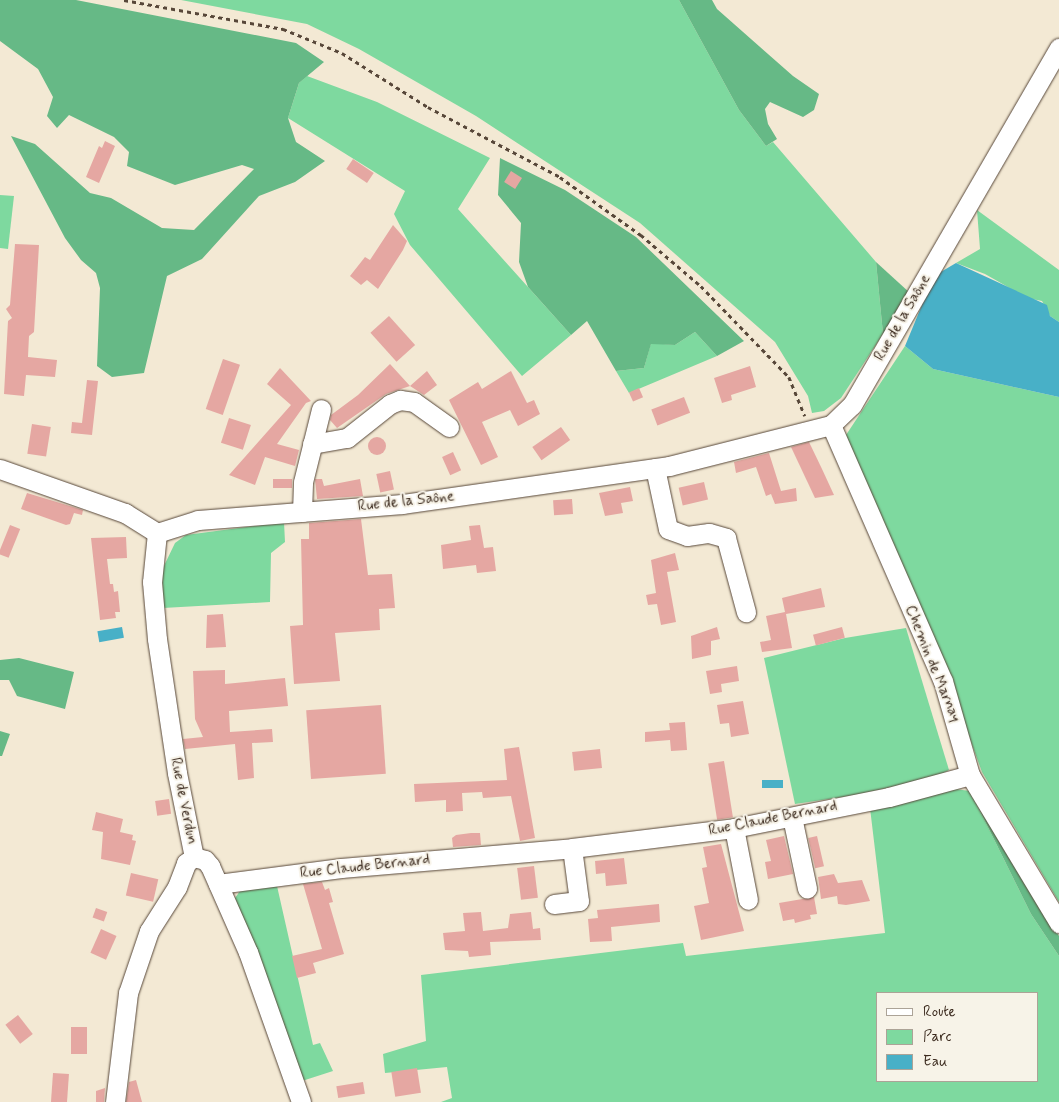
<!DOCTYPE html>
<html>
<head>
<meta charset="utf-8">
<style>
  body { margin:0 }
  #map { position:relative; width:1059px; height:1102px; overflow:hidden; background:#f3e9d4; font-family:Mynerve,sans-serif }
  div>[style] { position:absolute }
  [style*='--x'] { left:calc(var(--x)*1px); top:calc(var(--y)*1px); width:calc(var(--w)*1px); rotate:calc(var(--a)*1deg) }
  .green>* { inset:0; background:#7ed99f }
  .forest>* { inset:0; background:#66b986 }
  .water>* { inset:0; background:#48b0c7; transform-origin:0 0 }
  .building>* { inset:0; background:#e5a7a2; transform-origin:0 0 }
  .round { border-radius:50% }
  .path>* { height:2.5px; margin-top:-1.25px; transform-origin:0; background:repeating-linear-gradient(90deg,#574739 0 4px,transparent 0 8px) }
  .roads { filter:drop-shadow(0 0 1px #574739) drop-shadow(0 0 1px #574739) }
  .minor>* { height:19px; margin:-9.5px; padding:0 9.5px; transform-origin:9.5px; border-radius:9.5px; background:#fff }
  span { translate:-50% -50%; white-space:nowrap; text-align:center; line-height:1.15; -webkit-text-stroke:4px #f7f3e8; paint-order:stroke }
  .street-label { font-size:15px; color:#3b2a1e }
  .legend { position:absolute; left:876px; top:992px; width:162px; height:90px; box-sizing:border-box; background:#f7f3e8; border:1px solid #aca397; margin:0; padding:6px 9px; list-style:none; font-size:15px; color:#3b2a1e }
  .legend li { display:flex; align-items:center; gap:10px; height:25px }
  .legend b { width:25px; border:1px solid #aca397 }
</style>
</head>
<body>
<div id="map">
  <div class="green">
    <i style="clip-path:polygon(181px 0,679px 0,739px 110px,766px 146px,773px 142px,876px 262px,883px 334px,841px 398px,824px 411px,812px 413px,808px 396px,775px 342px,640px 223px,476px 116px,359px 49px,307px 24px)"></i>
    <i style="clip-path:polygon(307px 76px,377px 102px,490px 158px,458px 209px,571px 335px,522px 376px,410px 245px,394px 214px,405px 191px,288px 118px,299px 83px)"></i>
    <i style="clip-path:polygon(0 195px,14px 196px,8px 249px,0 248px)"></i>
    <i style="clip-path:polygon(977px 210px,1059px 270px,1059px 322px,1050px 316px,1042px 301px,1027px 298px,985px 274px,956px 263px,980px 249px)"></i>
    <i style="clip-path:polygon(695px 332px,717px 356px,629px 393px,616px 371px,644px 368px,651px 343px,675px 345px)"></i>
    <i style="clip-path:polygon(905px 346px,933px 369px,1059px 397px,1059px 902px,982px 772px,948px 679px,846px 435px)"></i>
    <i style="clip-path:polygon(284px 522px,285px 542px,271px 553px,270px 602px,163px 608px,162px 570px,175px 543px,186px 535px)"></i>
    <i style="clip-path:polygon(906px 628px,949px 770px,936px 777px,856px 795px,795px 804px,764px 658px,845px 638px)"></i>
    <i style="clip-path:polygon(evenodd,955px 789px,970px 791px,1031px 914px,1059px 956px,1059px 1102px,441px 1102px,452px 1098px,447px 1067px,385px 1073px,383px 1054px,426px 1041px,421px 975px,683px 943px,686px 956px,885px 933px,870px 808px,955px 789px,878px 993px,1038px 993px,1038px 1081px,878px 1081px,878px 993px)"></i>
    <i style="clip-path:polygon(277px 886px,313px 1045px,320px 1043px,333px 1071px,302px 1081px,235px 898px,240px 891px)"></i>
  </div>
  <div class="forest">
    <i style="clip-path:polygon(0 0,76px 0,296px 43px,324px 62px,299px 83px,288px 118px,296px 142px,325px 161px,295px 182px,259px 196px,202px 259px,167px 276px,144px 373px,112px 377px,97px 366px,100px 288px,96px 273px,81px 260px,65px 238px,11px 136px,35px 144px,90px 193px,111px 198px,162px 228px,194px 230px,254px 169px,242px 165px,175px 185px,127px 166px,129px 152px,114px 137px,69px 115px,57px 128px,47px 116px,53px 97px,38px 69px,0 41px)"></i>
    <i style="clip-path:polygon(679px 0,712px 0,717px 9px,793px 76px,819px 94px,814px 110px,803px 117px,770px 102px,765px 109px,768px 124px,777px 139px,766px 146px,739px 110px)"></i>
    <i style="clip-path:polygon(500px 158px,565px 190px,636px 237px,744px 341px,717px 356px,695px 332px,675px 345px,651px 344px,644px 368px,616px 371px,587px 321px,571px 335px,528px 287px,519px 262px,521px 223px,498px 195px)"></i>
    <i style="clip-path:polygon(876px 262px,910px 293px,883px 334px)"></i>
    <i style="clip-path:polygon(19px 658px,74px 672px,65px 709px,17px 696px,9px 680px,0 680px,0 660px)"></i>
    <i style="clip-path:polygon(0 731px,10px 734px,2px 756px,0 756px)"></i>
    <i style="clip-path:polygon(970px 791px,1059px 936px,1059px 956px,1031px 914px)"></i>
  </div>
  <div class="water">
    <i style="clip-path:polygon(956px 263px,1047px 305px,1050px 316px,1059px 322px,1059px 397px,933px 369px,905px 346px,934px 276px)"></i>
    <i style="left:122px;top:627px;width:11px;height:25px;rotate:80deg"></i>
    <i style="left:762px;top:780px;width:21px;height:8px"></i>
  </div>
  <div class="building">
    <i style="clip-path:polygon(105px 141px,115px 146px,99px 183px,86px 177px,99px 146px,102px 148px)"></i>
    <i style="left:353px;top:159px;width:25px;height:12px;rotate:34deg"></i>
    <i style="left:511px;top:171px;width:13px;height:13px;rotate:32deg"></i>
    <i style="clip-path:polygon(393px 225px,407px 241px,403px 250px,378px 289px,367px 280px,361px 285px,350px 276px,365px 257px,370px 260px)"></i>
    <i style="clip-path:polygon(15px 244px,39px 245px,34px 332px,29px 336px,28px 357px,57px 360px,55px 377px,26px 375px,24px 396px,4px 394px,8px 321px,12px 318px,6px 309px,10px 305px)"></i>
    <i style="left:389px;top:316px;width:39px;height:25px;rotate:48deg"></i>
    <i style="left:223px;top:359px;width:18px;height:53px;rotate:19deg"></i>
    <i style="clip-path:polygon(390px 364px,410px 386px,427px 371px,437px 385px,424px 395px,410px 386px,386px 394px,337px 428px,330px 420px,331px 415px,358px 395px)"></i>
    <i style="clip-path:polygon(750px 366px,756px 387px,731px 395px,732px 400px,722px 403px,714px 378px)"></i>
    <i style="clip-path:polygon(280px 368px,311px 401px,306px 403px,277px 444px,299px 450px,295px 466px,265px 457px,255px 485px,229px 475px,291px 405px,267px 384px)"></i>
    <i style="clip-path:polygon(511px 371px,527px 403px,534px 400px,540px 414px,518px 426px,510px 410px,482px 422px,498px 457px,481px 465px,449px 400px,478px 382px,482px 389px)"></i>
    <i style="clip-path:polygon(87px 380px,98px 381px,92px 435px,71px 433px,72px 422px,82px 423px)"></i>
    <i style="left:639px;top:388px;width:10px;height:11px;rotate:66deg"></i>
    <i style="left:684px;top:397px;width:17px;height:35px;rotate:69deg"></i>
    <i style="left:229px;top:418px;width:23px;height:26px;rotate:18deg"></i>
    <i style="left:32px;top:424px;width:19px;height:30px;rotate:9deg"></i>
    <i style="left:561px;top:427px;width:16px;height:35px;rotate:55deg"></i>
    <i class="round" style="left:368px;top:437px;width:18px;height:18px"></i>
    <i style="clip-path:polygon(809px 442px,822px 469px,834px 495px,815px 498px,791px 447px)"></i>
    <i style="left:453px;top:452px;width:20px;height:12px;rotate:66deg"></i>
    <i style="clip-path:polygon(769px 453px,781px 491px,796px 488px,797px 501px,775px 504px,771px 494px,766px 496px,756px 467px,736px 473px,734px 462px)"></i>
    <i style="left:390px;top:471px;width:19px;height:14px;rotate:78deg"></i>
    <i style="left:273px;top:479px;width:19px;height:9px"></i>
    <i style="clip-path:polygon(315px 479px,322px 479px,324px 486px,360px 479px,363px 496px,317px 499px)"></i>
    <i style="left:704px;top:482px;width:18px;height:26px;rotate:77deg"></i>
    <i style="clip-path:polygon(630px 487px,633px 501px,621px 503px,623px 513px,605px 516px,599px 493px)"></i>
    <i style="clip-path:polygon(27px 493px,83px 510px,82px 515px,74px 513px,70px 524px,66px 525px,21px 509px)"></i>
    <i style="left:572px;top:499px;width:15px;height:19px;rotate:86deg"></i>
    <i style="clip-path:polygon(361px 519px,368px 575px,392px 574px,395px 608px,379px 609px,380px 630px,335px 633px,340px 681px,294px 684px,290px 626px,303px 625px,301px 539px,309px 539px,309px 523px)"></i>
    <i style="left:10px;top:525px;width:11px;height:31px;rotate:22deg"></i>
    <i style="clip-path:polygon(480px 525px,484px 548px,493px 547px,496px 571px,477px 573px,476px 565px,443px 569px,441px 545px,471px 540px,469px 526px)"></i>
    <i style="clip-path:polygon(126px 537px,127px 558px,107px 559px,110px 584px,113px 584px,114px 592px,118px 591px,120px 612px,115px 612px,116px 618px,100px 620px,91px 538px)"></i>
    <i style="clip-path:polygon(675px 553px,679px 570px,667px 572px,676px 622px,661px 625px,657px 604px,648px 605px,646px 595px,656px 593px,651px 560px)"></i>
    <i style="clip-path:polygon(821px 588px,825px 607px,786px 614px,792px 648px,762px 652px,760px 642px,771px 640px,766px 616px,785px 612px,782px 598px)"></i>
    <i style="clip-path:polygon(223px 614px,226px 647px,206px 648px,207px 615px)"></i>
    <i style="clip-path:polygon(717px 627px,720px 639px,711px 641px,711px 655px,692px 659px,691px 636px)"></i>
    <i style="left:842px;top:627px;width:11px;height:30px;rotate:75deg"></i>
    <i style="clip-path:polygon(737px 666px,739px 681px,721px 684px,722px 692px,710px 694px,706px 671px)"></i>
    <i style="clip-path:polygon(225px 670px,225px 684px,285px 678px,288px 706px,229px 711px,230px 732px,272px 729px,273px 742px,252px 743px,254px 778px,238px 780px,235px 744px,185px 749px,183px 739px,203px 737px,195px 719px,193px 671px)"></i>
    <i style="clip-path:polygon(743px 701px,749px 734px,731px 737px,729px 723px,720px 724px,717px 705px)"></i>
    <i style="left:381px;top:705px;width:69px;height:75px;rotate:86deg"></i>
    <i style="clip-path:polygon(685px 722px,687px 750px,671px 751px,670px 740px,645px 742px,645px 732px,670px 730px,669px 723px)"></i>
    <i style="clip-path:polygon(519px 747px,535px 838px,520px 841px,511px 796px,483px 798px,482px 792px,462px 793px,463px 811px,446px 812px,446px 800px,415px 802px,414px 784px,507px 780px,504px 749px)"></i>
    <i style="left:600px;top:749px;width:19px;height:28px;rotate:84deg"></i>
    <i style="left:724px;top:761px;width:57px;height:16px;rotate:81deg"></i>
    <i style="left:169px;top:799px;width:15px;height:14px;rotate:82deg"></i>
    <i style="clip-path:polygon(96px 812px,123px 819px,120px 832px,133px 835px,132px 840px,136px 841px,130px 865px,101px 859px,103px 832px,92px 830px)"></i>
    <i style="clip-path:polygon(471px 833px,480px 833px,481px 845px,453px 847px,452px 838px,456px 835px)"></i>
    <i style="clip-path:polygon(784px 836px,793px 874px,768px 879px,765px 862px,771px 861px,766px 840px)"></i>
    <i style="left:817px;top:836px;width:31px;height:9px;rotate:77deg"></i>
    <i style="clip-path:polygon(721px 844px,744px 931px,701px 940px,694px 906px,709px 903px,702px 868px,707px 867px,703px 847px)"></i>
    <i style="clip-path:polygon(624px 858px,627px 884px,606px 886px,605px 873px,596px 874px,595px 861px)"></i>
    <i style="left:534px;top:866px;width:32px;height:17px;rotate:83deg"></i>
    <i style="left:131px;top:873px;width:28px;height:23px;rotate:13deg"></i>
    <i style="clip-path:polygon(834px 874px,838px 883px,862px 880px,870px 901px,846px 905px,838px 904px,837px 896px,821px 899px,818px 877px)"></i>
    <i style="clip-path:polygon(322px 882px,325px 890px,329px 888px,333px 902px,329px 903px,344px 954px,313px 963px,316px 973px,297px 978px,292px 956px,322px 949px,303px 884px)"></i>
    <i style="clip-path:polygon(814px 897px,817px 914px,810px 915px,811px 919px,795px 923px,794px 919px,783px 921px,779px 903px)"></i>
    <i style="clip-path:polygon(659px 904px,660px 922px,611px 927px,612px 941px,590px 942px,588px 919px,598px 918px,597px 910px)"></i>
    <i style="left:96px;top:908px;width:12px;height:10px;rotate:20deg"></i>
    <i style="clip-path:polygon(481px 912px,483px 931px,508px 928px,510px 914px,531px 912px,533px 929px,540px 928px,541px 940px,490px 942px,491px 955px,469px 957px,468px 951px,445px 950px,443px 933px,465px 931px,463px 913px)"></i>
    <i style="left:101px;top:929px;width:17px;height:26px;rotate:24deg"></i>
    <i style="left:18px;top:1015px;width:24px;height:16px;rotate:52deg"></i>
    <i style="left:71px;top:1027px;width:16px;height:27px"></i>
    <i style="left:417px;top:1068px;width:25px;height:26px;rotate:81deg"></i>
    <i style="left:53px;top:1073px;width:16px;height:29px;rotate:4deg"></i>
    <i style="clip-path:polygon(136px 1080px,142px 1102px,126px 1102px,129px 1082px)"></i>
    <i style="left:363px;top:1082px;width:12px;height:27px;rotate:81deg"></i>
    <i style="clip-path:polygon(105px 1088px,104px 1102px,96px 1102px,96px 1091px)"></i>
  </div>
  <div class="path">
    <i style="--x:124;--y:0;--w:162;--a:10.3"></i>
    <i style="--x:283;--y:29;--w:64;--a:22.1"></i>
    <i style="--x:342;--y:53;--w:102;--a:32.1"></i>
    <i style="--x:428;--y:107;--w:149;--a:27.9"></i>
    <i style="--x:560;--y:177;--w:100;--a:35.6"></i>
    <i style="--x:641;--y:235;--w:79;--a:40.4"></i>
    <i style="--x:701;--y:286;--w:127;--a:46"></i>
    <i style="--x:789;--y:377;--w:42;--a:67.7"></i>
  </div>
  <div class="roads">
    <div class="minor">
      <i style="--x:831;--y:425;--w:279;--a:66.4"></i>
      <i style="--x:943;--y:681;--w:98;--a:74"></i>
      <i style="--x:970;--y:775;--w:173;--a:59"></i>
      <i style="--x:312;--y:444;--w:36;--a:-10"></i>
      <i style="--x:347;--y:438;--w:55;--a:-38.3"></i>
      <i style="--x:390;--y:404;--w:11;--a:-22"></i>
      <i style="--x:400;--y:400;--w:14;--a:8"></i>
      <i style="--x:414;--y:402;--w:43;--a:35.5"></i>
      <i style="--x:655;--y:468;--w:62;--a:78"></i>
      <i style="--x:668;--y:529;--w:20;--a:20"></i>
      <i style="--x:687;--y:536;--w:22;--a:-8"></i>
      <i style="--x:709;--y:533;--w:18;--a:16"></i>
      <i style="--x:726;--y:538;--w:77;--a:74.9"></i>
      <i style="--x:0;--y:469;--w:133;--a:19.4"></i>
      <i style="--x:125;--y:513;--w:38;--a:32"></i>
      <i style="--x:302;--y:512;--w:30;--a:-88"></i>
      <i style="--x:303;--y:482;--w:75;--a:-76.1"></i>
      <i style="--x:157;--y:533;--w:43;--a:-17.6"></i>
      <i style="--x:198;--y:520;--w:205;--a:-4.5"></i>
      <i style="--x:402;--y:504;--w:270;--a:-8.1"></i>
      <i style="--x:669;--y:466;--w:167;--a:-14.2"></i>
      <i style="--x:831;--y:425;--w:29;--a:-44"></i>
      <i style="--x:852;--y:405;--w:413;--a:-59.9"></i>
      <i style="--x:157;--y:533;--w:49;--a:95.8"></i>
      <i style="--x:152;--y:582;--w:57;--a:85"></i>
      <i style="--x:157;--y:639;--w:135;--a:81.5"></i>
      <i style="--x:177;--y:773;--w:86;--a:78.6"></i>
      <i style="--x:792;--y:817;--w:73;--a:78.1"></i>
      <i style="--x:734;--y:828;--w:73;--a:79"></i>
      <i style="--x:194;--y:857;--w:11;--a:15"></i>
      <i style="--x:205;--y:860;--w:8;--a:50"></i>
      <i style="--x:210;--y:866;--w:94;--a:66.2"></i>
      <i style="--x:248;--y:952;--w:159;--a:70.5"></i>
      <i style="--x:218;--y:884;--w:124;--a:-7.4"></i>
      <i style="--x:341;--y:868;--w:232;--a:-4.9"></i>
      <i style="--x:572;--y:848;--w:163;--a:-7"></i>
      <i style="--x:734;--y:828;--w:158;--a:-11.3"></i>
      <i style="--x:889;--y:797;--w:84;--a:-15.2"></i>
      <i style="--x:554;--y:904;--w:25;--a:-7"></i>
      <i style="--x:579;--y:901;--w:53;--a:-97.5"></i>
      <i style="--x:115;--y:1102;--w:110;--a:-83.2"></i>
      <i style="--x:128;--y:993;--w:65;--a:-71.3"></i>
      <i style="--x:149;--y:931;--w:52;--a:-57.5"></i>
      <i style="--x:177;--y:887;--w:26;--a:-69"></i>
      <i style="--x:186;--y:863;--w:10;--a:-37"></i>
    </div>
  </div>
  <div class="street-label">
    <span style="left:903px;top:318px;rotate:-60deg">Rue de la Saône</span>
    <span style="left:406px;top:502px;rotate:-6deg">Rue de la Saône</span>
    <span style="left:932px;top:664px;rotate:68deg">Chemin de Marnay</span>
    <span style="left:183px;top:801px;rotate:79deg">Rue de Verdun</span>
    <span style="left:773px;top:819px;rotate:-11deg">Rue Claude Bernard</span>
    <span style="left:365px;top:867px;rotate:-6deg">Rue Claude Bernard</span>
  </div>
  <ul class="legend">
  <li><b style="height:6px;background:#fff"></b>Route</li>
  <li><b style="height:14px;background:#7ed99f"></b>Parc</li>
  <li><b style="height:14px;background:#48b0c7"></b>Eau</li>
  </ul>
</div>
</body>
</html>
